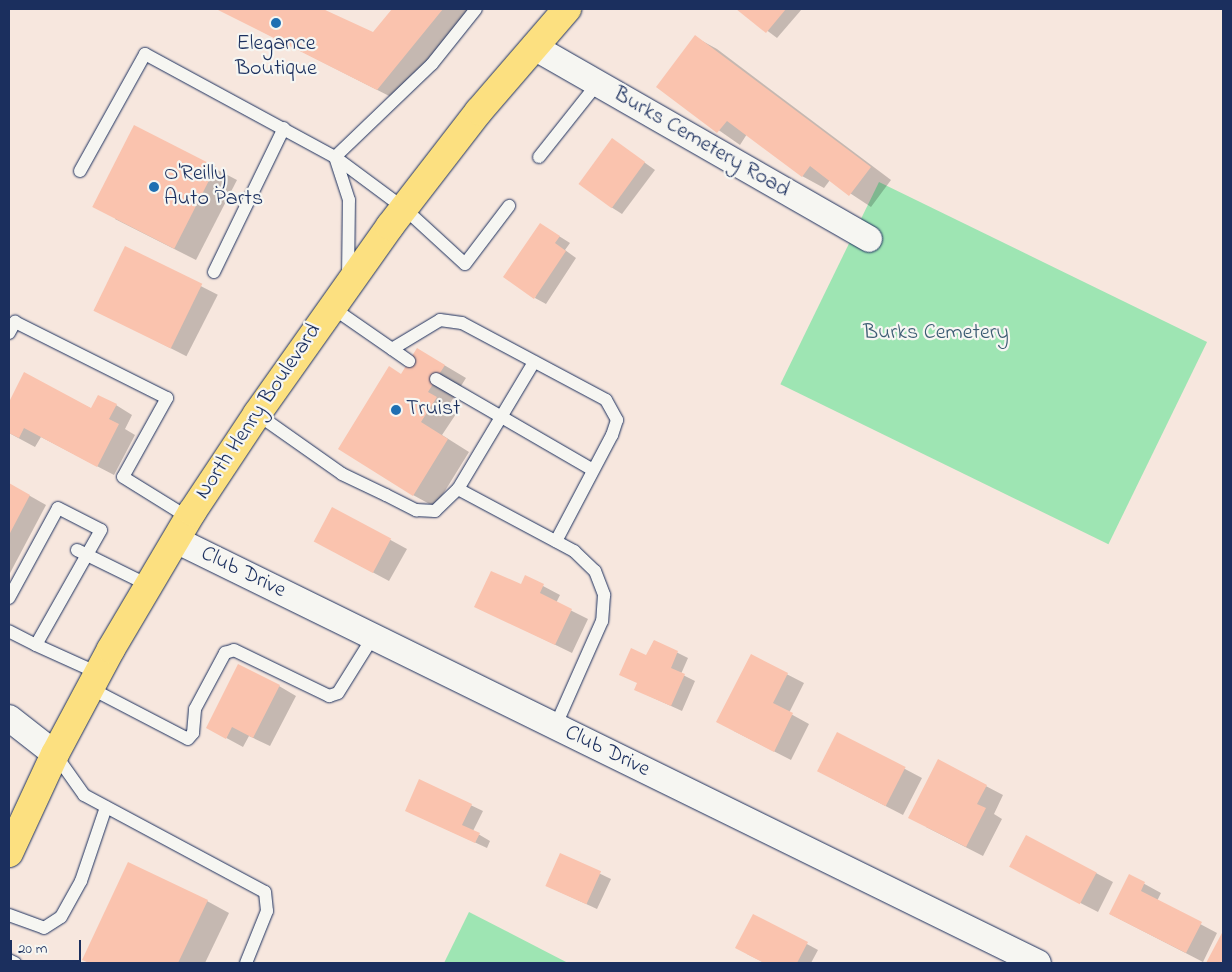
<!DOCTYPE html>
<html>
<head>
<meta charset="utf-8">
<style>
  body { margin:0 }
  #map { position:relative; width:1232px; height:972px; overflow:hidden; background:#f7e7de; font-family:"Indie Flower",sans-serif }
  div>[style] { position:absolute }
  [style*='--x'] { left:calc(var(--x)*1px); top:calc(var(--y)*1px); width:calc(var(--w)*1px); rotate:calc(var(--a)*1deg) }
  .green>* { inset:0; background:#9ee5b3; transform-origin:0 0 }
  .shadow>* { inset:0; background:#0003; transform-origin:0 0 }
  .building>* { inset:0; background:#fac3ae; transform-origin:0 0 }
  .roads { filter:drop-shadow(0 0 1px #1b2f5e) drop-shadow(0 0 1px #1b2f5e) }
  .lane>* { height:12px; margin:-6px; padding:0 6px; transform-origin:6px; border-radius:6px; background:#f6f6f2 }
  .street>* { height:26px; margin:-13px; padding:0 13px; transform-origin:13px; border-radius:13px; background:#f6f6f2 }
  .highway>* { height:28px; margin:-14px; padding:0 14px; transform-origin:14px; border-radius:14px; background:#fce080 }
  .dots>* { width:14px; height:14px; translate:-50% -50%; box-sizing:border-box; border:2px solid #f6f6f2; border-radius:50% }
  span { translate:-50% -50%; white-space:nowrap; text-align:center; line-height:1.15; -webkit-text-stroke:4.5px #f6f6f2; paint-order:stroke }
  .poi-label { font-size:22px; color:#1b2f5e }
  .left { translate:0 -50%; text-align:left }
  .street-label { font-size:22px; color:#1b2f5e }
  .park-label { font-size:22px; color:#3c5c73 }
  .frame { position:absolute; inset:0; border:10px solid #1b2f5e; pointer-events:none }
  .scale { position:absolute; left:10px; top:940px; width:71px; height:22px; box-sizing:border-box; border:2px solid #1b2f5e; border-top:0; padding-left:6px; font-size:15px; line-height:18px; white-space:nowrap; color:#1b2f5e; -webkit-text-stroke:4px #f6f6f2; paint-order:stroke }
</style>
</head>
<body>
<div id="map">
  <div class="green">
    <i style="left:879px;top:182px;width:365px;height:225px;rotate:26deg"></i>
    <i style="clip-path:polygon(469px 912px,568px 963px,444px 963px)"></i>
  </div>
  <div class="shadow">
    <i style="clip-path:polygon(218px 9px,320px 9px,373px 34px,394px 9px,474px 9px,399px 101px)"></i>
    <i style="clip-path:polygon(738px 9px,802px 9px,777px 38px)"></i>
    <i style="clip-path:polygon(695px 37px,717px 49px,891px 180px,871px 207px,830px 180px,824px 188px,802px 176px,747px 134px,740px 145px,657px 87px)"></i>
    <i style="clip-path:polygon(135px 127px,237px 180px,196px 260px,115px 219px)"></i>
    <i style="clip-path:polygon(613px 140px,655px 170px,622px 214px,611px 207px)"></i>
    <i style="clip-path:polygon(551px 231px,570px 243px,565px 250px,576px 258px,546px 304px,535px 298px)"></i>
    <i style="left:126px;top:248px;width:103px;height:69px;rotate:27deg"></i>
    <i style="clip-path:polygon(439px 362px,466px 378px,449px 405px,458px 411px,442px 435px,469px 452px,435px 507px,413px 495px,402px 375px)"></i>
    <i style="clip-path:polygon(24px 374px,92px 409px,116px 405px,132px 415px,125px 429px,135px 435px,114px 475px,41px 437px,35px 447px,9px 433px,9px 404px)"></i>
    <i style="clip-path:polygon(9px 484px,46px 505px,9px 575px)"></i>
    <i style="clip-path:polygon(332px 508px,407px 549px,389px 581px,331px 550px)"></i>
    <i style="clip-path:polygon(526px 577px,560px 595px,556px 603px,588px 619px,572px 653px,476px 606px,521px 586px)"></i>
    <i style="clip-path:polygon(654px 641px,688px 658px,681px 674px,695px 681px,682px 711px,647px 695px,647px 657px)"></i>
    <i style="clip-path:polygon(751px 656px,804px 683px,789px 713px,809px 724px,791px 760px,734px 731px)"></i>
    <i style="clip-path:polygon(279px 686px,296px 696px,270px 746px,249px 736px,243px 747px,208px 728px)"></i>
    <i style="clip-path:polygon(837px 733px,922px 778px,903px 815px,835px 780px)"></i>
    <i style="clip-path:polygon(938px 761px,1003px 795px,994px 814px,1002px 819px,983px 856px,926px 827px)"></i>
    <i style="clip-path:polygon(420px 781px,483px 811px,473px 831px,490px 841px,487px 848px,407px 811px)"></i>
    <i style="clip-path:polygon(561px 855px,611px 879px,597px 909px,558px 891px)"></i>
    <i style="clip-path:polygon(1096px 873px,1113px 882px,1098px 912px,1028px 876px)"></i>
    <i style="clip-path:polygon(1130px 876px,1161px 893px,1157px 901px,1217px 933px,1203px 962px,1110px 914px)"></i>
    <i style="clip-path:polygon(207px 901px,229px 913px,205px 963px,90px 963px,84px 959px)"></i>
    <i style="clip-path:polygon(753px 915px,818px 950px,811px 963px,765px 963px,747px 954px)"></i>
  </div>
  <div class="building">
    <i style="clip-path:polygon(216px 9px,323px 9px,373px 32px,392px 9px,443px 9px,377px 90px)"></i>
    <i style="clip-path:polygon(736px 9px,786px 9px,766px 33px)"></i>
    <i style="clip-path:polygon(695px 35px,871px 167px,849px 196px,810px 166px,802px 177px,727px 121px,717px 133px,656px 87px)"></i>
    <i style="left:134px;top:125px;width:92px;height:92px;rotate:27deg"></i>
    <i style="left:612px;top:138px;width:41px;height:57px;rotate:36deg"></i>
    <i style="clip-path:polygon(540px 223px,560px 236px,555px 243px,566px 251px,534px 299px,503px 277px)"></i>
    <i style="left:125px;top:246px;width:86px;height:72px;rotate:26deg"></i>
    <i style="clip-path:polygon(417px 348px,445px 365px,428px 392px,437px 397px,421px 422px,448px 439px,413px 496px,338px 449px,389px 366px,401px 374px)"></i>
    <i style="clip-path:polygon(24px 372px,91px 408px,98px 395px,117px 404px,109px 419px,119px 424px,97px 467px,24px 428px,19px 438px,9px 433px,9px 402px)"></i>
    <i style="clip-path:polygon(9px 483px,30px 495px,9px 535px)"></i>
    <i style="left:332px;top:507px;width:67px;height:39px;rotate:28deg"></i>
    <i style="clip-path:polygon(491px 571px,521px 584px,525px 575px,544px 584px,540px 593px,572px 609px,555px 645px,474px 607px)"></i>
    <i style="clip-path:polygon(654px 640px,678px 651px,671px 668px,685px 674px,671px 706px,634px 690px,637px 683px,619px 675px,631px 648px,646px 655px)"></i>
    <i style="clip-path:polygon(751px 654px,788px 673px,773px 703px,793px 713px,774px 752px,716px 722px)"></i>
    <i style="clip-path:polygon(238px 664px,280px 685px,253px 738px,232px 727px,226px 739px,206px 728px)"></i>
    <i style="left:837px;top:732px;width:77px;height:44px;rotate:27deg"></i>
    <i style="clip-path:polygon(938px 759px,987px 785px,977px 804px,986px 808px,966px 847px,908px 818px)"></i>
    <i style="clip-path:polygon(419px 779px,472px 804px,462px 825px,480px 833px,475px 843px,405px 811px)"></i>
    <i style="left:1026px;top:835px;width:80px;height:36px;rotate:28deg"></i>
    <i style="left:560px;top:853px;width:45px;height:36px;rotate:24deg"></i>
    <i style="clip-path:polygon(128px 862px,208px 900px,178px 963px,89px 963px,82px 960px)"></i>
    <i style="clip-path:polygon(1129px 874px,1145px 882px,1141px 891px,1202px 922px,1186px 953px,1109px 914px)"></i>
    <i style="clip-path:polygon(753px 914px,808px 942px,797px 963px,764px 963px,735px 948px)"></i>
    <i style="clip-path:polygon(1223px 931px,1223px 963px,1206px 963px)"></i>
  </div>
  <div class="roads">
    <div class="lane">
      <i style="--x:539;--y:157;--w:93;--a:-51.5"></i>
      <i style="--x:80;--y:171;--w:134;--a:-60.9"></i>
      <i style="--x:145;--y:54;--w:216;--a:28.5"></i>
      <i style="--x:335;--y:157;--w:87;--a:36.6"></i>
      <i style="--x:405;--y:209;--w:81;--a:42.5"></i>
      <i style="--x:465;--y:264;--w:73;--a:-52.8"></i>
      <i style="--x:214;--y:272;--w:160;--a:-64.1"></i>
      <i style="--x:348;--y:278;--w:78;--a:-89.3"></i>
      <i style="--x:349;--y:200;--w:45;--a:-108"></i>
      <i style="--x:335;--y:157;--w:134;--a:-43.8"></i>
      <i style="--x:432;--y:64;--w:70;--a:-51.3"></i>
      <i style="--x:330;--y:306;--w:75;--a:34.7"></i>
      <i style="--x:392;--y:349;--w:56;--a:-31.1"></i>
      <i style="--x:440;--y:320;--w:22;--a:8"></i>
      <i style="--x:462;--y:323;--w:163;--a:28.1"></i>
      <i style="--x:606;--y:400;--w:23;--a:61"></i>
      <i style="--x:617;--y:420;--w:16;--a:108"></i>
      <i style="--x:612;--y:435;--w:120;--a:117.8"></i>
      <i style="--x:9;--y:333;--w:13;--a:-61"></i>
      <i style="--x:15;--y:322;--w:170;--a:26.6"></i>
      <i style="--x:167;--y:398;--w:90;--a:119.1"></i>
      <i style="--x:123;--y:477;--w:78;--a:31.8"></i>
      <i style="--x:392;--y:349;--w:21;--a:35"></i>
      <i style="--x:436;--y:379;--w:181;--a:30.1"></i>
      <i style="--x:257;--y:414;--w:104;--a:35.2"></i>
      <i style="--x:342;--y:474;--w:49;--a:25.5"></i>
      <i style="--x:386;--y:495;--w:34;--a:27"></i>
      <i style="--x:416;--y:510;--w:19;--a:3"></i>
      <i style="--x:435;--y:511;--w:32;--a:-44"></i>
      <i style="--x:458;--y:489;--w:132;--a:28.1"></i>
      <i style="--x:574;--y:551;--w:29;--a:44"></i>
      <i style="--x:595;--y:571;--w:26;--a:69"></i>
      <i style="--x:604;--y:595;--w:26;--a:94"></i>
      <i style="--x:602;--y:621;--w:116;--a:113.9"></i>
      <i style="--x:458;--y:489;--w:148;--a:-59.1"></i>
      <i style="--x:77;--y:550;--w:79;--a:26.2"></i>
      <i style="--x:9;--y:598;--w:102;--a:-61.4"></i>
      <i style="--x:58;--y:508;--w:48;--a:27.1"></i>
      <i style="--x:101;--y:530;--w:132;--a:119.5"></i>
      <i style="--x:36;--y:645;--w:30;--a:-153"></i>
      <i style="--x:36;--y:645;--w:68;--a:24.3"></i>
      <i style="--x:90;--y:688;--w:110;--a:27.5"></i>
      <i style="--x:188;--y:739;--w:8;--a:-50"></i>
      <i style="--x:193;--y:733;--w:24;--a:-85"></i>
      <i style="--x:195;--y:709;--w:64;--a:-61.8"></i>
      <i style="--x:225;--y:653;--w:9;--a:-18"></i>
      <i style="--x:234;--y:650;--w:106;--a:25.8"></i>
      <i style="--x:329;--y:696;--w:9;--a:-18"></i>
      <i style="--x:338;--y:693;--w:66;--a:-58"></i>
      <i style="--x:55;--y:754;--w:50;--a:54.7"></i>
      <i style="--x:84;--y:795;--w:205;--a:28.2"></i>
      <i style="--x:265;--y:892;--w:19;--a:84"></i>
      <i style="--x:267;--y:911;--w:56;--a:112"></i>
      <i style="--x:9;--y:915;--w:37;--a:20"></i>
      <i style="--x:44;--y:928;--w:20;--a:-33"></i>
      <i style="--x:61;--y:917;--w:41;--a:-60.9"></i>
      <i style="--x:81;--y:881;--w:78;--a:-71.3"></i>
      <i style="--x:9;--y:960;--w:7;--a:27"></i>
    </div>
    <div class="street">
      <i style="--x:534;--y:47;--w:386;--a:29.8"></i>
      <i style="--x:176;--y:540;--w:960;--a:26.14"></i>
      <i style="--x:9;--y:718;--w:58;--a:38"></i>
    </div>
    <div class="highway">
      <i style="--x:9;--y:853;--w:109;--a:-65.1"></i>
      <i style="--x:55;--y:754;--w:119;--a:-61.9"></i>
      <i style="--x:111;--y:649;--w:159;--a:-59.4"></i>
      <i style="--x:192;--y:512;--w:118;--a:-56.4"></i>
      <i style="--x:257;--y:414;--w:230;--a:-54.7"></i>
      <i style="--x:390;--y:226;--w:145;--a:-52.3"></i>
      <i style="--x:479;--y:111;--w:135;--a:-49.2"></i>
    </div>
  </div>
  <div class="dots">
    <i style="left:276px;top:23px;background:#1f6fb2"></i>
    <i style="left:154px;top:187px;background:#1f6fb2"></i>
    <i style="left:396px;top:410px;background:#1f6fb2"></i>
  </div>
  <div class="poi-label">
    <span style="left:276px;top:57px">Elegance<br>Boutique</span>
    <span class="left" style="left:164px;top:187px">O'Reilly<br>Auto Parts</span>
    <span class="left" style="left:406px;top:410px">Truist</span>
  </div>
  <div class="street-label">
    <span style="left:701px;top:143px;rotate:30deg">Burks Cemetery Road</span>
    <span style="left:259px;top:412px;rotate:-56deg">North Henry Boulevard</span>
    <span style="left:243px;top:573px;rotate:26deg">Club Drive</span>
    <span style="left:607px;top:752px;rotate:26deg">Club Drive</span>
  </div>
  <div class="park-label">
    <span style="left:936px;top:334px">Burks Cemetery</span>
  </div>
  <div class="frame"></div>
  <div class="scale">20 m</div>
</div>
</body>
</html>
